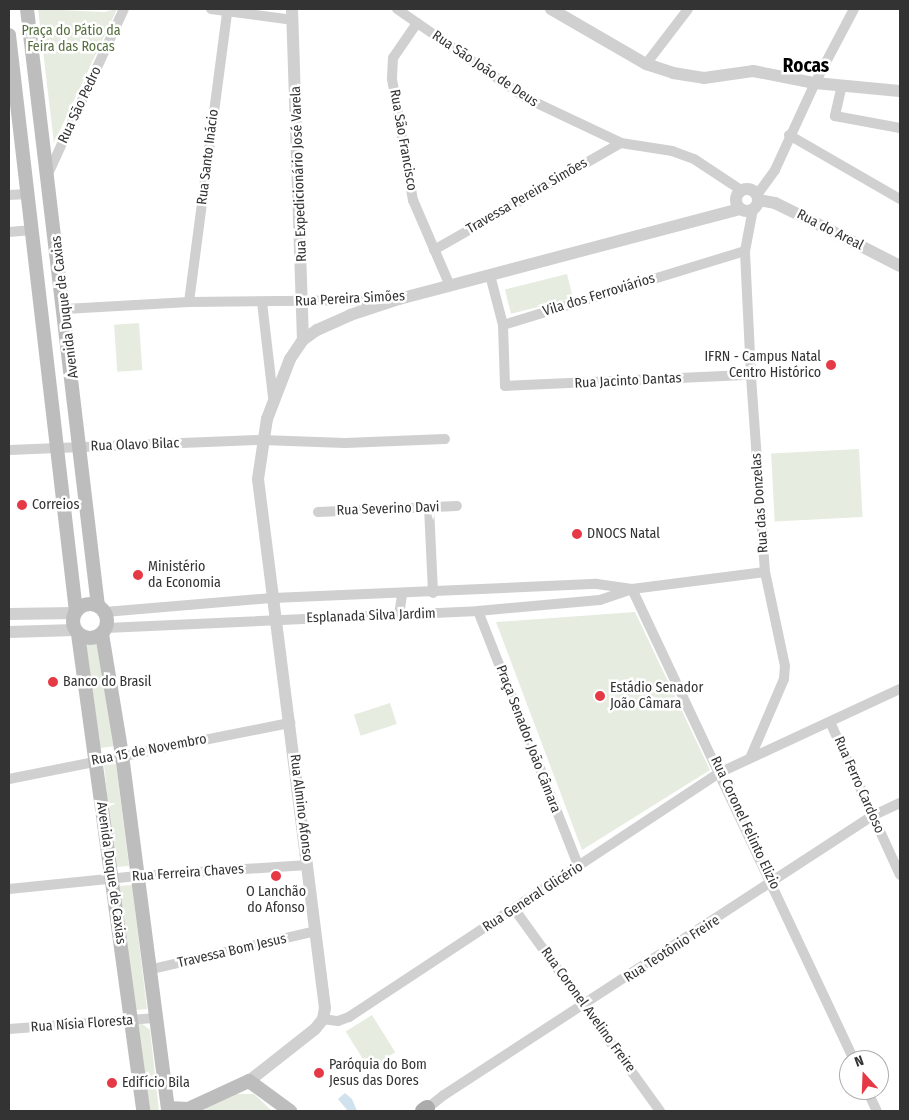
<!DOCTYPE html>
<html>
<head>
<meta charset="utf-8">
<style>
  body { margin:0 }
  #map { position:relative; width:909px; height:1120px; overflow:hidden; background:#fff; font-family:"Fira Sans Condensed",sans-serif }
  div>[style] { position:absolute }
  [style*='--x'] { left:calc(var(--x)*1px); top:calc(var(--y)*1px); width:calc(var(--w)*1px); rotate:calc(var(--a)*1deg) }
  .green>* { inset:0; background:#e6ecdf; transform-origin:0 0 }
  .water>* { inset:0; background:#cfe2ee }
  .minor>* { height:10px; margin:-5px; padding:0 5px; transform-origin:5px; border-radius:5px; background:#d0d0d0 }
  .tertiary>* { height:12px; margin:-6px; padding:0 6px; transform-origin:6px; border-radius:6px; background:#d0d0d0 }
  .tertiary>.ring { margin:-6px; padding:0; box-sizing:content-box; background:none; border:12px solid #d0d0d0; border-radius:50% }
  .secondary>* { height:14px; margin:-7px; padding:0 7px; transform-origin:7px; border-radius:7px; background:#bdbdbd }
  .secondary>.ring { margin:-7px; padding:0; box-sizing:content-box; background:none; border:14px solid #bdbdbd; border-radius:50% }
  .primary>* { height:16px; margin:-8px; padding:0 8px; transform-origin:8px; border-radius:8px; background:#ababab }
  .dots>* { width:14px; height:14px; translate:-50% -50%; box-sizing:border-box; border:2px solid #fff; border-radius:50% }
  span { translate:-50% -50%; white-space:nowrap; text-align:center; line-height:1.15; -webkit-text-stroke:5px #fff; paint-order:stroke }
  .park-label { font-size:14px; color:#56703f }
  .street-label { font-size:14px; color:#333 }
  .poi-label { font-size:14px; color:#333 }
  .right { translate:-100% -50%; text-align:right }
  .left { translate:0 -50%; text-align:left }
  .district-label { font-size:19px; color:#000; font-weight:700 }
  .frame { position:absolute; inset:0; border:10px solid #333; pointer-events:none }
  .north { position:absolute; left:839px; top:1050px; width:50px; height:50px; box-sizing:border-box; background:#fff; border:1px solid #adadad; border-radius:50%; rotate:340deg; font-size:14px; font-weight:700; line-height:20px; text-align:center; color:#333 }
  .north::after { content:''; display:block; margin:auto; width:18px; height:22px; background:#e63946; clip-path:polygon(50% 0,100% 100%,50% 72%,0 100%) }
</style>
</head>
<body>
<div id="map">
  <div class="green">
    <i style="clip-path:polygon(38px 9px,104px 12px,117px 9px,54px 143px)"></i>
    <i style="left:567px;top:274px;width:25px;height:64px;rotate:76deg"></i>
    <i style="left:139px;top:323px;width:47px;height:25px;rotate:86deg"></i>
    <i style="left:859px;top:449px;width:68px;height:88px;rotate:87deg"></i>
    <i style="clip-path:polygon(635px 612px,710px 770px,582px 850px,496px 622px)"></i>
    <i style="left:101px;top:643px;width:104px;height:15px;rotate:82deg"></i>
    <i style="left:390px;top:703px;width:22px;height:38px;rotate:72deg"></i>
    <i style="clip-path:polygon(116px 764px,129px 866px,115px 867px,104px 765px)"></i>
    <i style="clip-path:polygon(132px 885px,147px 1009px,135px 1010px,118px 886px)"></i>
    <i style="left:372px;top:1015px;width:44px;height:31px;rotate:58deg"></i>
    <i style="clip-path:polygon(141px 1023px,150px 1030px,159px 1111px,149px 1111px,136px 1025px)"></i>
    <i style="clip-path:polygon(235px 1094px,254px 1094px,272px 1111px,194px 1111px)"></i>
  </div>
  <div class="water">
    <i style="clip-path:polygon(345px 1093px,352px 1099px,357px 1111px,348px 1111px,338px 1099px)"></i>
  </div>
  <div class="minor">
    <i style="--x:211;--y:9;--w:83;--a:7.6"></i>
    <i style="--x:397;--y:9;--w:157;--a:34.6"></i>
    <i style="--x:526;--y:98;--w:105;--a:25.3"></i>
    <i style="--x:621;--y:143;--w:52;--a:8.9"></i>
    <i style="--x:672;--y:151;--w:23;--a:20"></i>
    <i style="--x:694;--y:159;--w:56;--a:33.4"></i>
    <i style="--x:417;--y:23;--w:42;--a:124.4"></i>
    <i style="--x:393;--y:58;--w:21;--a:93"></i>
    <i style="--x:392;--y:79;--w:123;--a:80.2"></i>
    <i style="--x:413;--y:200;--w:94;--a:66.7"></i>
    <i style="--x:646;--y:64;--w:69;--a:-52.6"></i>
    <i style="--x:842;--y:85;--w:32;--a:103"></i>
    <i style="--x:835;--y:116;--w:66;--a:10.5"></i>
    <i style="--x:789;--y:135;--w:128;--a:30"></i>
    <i style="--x:48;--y:174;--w:182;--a:-65.3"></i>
    <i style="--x:9;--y:195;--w:19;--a:-3"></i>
    <i style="--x:757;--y:195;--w:31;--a:-54"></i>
    <i style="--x:775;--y:170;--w:96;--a:-65.3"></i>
    <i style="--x:815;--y:83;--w:84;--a:-62.2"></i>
    <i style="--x:9;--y:232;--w:23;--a:-5"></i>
    <i style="--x:434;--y:250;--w:215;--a:-29.8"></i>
    <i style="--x:490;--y:275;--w:52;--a:75.4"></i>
    <i style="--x:503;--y:325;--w:253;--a:-17"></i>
    <i style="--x:189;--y:302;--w:292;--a:-82.5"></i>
    <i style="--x:262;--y:302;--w:96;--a:83.4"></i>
    <i style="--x:65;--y:309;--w:124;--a:-3.2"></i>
    <i style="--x:189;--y:302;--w:200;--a:-0.6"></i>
    <i style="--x:503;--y:325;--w:61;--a:88.1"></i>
    <i style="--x:505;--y:386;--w:246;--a:-2.6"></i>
    <i style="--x:9;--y:450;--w:253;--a:-2.3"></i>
    <i style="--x:262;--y:440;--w:83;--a:2.1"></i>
    <i style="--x:345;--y:443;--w:100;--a:-2.3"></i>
    <i style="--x:429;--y:507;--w:86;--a:87.3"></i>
    <i style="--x:318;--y:512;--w:139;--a:-2.5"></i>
    <i style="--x:632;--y:589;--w:521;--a:64.76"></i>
    <i style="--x:478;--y:611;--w:276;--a:68.5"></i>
    <i style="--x:105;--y:612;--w:169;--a:-4.8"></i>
    <i style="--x:273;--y:598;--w:324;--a:-2.5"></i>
    <i style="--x:597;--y:584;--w:35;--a:8"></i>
    <i style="--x:399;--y:616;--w:22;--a:-82"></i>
    <i style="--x:106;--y:628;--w:372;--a:-2.6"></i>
    <i style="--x:478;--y:611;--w:122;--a:-5.2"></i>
    <i style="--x:600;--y:600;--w:34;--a:-19"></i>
    <i style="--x:632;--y:589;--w:134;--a:-7.3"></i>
    <i style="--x:830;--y:722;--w:168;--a:65.4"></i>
    <i style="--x:751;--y:756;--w:84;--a:-66.8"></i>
    <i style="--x:784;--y:679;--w:13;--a:-86"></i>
    <i style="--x:785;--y:666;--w:96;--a:-102"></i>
    <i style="--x:765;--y:572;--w:197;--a:-94.1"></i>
    <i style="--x:751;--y:375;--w:124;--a:-92.8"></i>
    <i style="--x:745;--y:251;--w:43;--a:-79.2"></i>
    <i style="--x:9;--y:779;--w:287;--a:-11.3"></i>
    <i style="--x:9;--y:889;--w:129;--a:-5.8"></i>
    <i style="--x:137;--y:876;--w:171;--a:-3.7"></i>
    <i style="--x:515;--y:910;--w:248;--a:54.2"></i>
    <i style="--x:148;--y:970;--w:172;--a:-13.1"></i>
    <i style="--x:323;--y:1019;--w:15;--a:8"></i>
    <i style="--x:338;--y:1021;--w:12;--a:-20"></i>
    <i style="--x:349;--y:1017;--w:445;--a:-33.4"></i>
    <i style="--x:721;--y:772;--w:197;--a:-24.9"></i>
    <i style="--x:9;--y:1029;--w:145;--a:-4.3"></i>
    <i style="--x:867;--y:1090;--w:23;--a:65"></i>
    <i style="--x:424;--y:1111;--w:26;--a:-39"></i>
    <i style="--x:444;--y:1095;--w:511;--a:-33.1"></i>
    <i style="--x:872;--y:816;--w:31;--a:-25"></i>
  </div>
  <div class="tertiary">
    <i style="--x:292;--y:9;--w:331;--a:88.1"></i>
    <i style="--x:551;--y:9;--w:110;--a:30.1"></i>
    <i style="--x:646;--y:64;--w:28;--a:18"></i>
    <i style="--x:673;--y:73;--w:31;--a:9"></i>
    <i style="--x:704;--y:78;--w:49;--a:-8.1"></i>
    <i style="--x:753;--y:71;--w:63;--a:11"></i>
    <i style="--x:815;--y:83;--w:85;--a:5.4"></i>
    <i class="ring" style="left:736px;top:189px;width:10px;height:10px"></i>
    <i style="--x:758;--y:200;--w:17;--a:10"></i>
    <i style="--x:775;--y:203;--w:28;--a:26"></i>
    <i style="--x:800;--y:215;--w:112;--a:27"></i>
    <i style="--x:9;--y:614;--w:66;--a:-0.9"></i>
    <i style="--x:9;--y:632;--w:66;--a:-1.7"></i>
    <i style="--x:249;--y:1081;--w:84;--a:-38.2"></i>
    <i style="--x:315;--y:1029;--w:13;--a:-51"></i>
    <i style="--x:323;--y:1019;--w:11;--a:-80"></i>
    <i style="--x:325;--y:1008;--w:533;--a:-97.22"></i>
    <i style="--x:258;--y:479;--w:61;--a:-81.5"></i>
    <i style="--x:267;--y:419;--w:64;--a:-69"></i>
    <i style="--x:290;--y:359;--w:23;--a:-56"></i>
    <i style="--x:303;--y:340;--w:17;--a:-36"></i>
    <i style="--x:317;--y:330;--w:36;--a:-24"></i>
    <i style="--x:350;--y:315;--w:52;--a:-18.1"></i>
    <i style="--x:399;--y:299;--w:353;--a:-14.8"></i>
  </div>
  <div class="secondary">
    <i style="--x:27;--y:9;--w:601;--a:83.22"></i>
    <i style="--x:9;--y:35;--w:580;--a:83.37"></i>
    <i class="ring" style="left:73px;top:604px;width:20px;height:20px"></i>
    <i style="--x:78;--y:634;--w:481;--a:82.2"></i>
    <i style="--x:102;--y:634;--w:123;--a:80.6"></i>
    <i style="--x:122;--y:755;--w:356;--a:82.6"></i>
    <i style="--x:168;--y:1108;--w:20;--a:3"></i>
    <i style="--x:188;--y:1109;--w:67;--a:-24.7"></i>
    <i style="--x:249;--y:1081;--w:51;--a:36.2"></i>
  </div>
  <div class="primary">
    <i style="--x:423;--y:1111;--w:5;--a:-37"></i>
  </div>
  <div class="dots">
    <i style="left:831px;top:365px;background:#e63946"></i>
    <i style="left:22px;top:505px;background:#e63946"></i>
    <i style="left:577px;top:534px;background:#e63946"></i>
    <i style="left:138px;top:575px;background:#e63946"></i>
    <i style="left:53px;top:682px;background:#e63946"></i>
    <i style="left:600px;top:696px;background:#e63946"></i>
    <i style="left:276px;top:876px;background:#e63946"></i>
    <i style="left:319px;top:1073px;background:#e63946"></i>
    <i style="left:112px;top:1083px;background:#e63946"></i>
  </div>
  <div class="park-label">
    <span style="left:71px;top:39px">Praça do Pátio da<br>Feira das Rocas</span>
  </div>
  <div class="street-label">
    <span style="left:485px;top:69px;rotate:34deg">Rua São João de Deus</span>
    <span style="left:80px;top:105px;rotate:-65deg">Rua São Pedro</span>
    <span style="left:403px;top:140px;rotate:80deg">Rua São Francisco</span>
    <span style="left:208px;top:157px;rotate:-83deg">Rua Santo Inácio</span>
    <span style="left:299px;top:174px;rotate:-92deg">Rua Expedicionário José Varela</span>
    <span style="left:527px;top:196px;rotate:-30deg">Travessa Pereira Simões</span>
    <span style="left:830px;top:230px;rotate:27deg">Rua do Areal</span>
    <span style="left:599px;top:295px;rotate:-17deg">Vila dos Ferroviários</span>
    <span style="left:350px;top:299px;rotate:-3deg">Rua Pereira Simões</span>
    <span style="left:65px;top:307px;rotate:-97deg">Avenida Duque de Caxias</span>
    <span style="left:628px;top:381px;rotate:-3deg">Rua Jacinto Dantas</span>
    <span style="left:135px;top:445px;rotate:-2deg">Rua Olavo Bilac</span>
    <span style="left:760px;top:503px;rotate:-94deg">Rua das Donzelas</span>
    <span style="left:388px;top:509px;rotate:-2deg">Rua Severino Davi</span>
    <span style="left:371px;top:616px;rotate:-2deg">Esplanada Silva Jardim</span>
    <span style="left:528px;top:739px;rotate:69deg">Praça Senador João Câmara</span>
    <span style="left:149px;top:750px;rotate:-11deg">Rua 15 de Novembro</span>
    <span style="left:859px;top:785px;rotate:66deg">Rua Ferro Cardoso</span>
    <span style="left:301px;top:808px;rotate:83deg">Rua Almino Afonso</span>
    <span style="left:745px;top:823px;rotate:65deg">Rua Coronel Felinto Elizio</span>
    <span style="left:111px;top:873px;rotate:82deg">Avenida Duque de Caxias</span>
    <span style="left:188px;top:873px;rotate:-4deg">Rua Ferreira Chaves</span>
    <span style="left:533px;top:897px;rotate:-33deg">Rua General Glicério</span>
    <span style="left:672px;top:949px;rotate:-33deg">Rua Teotônio Freire</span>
    <span style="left:232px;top:951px;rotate:-13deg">Travessa Bom Jesus</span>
    <span style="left:588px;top:1010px;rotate:54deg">Rua Coronel Avelino Freire</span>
    <span style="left:82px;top:1024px;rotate:-4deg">Rua Nísia Floresta</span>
  </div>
  <div class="poi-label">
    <span class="right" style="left:821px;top:365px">IFRN - Campus Natal<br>Centro Histórico</span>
    <span class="left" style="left:32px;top:505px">Correios</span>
    <span class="left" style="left:587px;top:534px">DNOCS Natal</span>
    <span class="left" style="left:148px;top:575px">Ministério<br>da Economia</span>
    <span class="left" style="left:63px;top:682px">Banco do Brasil</span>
    <span class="left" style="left:610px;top:696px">Estádio Senador<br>João Câmara</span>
    <span style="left:276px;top:900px">O Lanchão<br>do Afonso</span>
    <span class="left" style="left:329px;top:1073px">Paróquia do Bom<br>Jesus das Dores</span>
    <span class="left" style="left:122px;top:1083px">Edifício Bila</span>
  </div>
  <div class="district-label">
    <span style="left:806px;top:66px">Rocas</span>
  </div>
  <div class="frame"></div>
  <div class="north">N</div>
</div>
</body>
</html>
